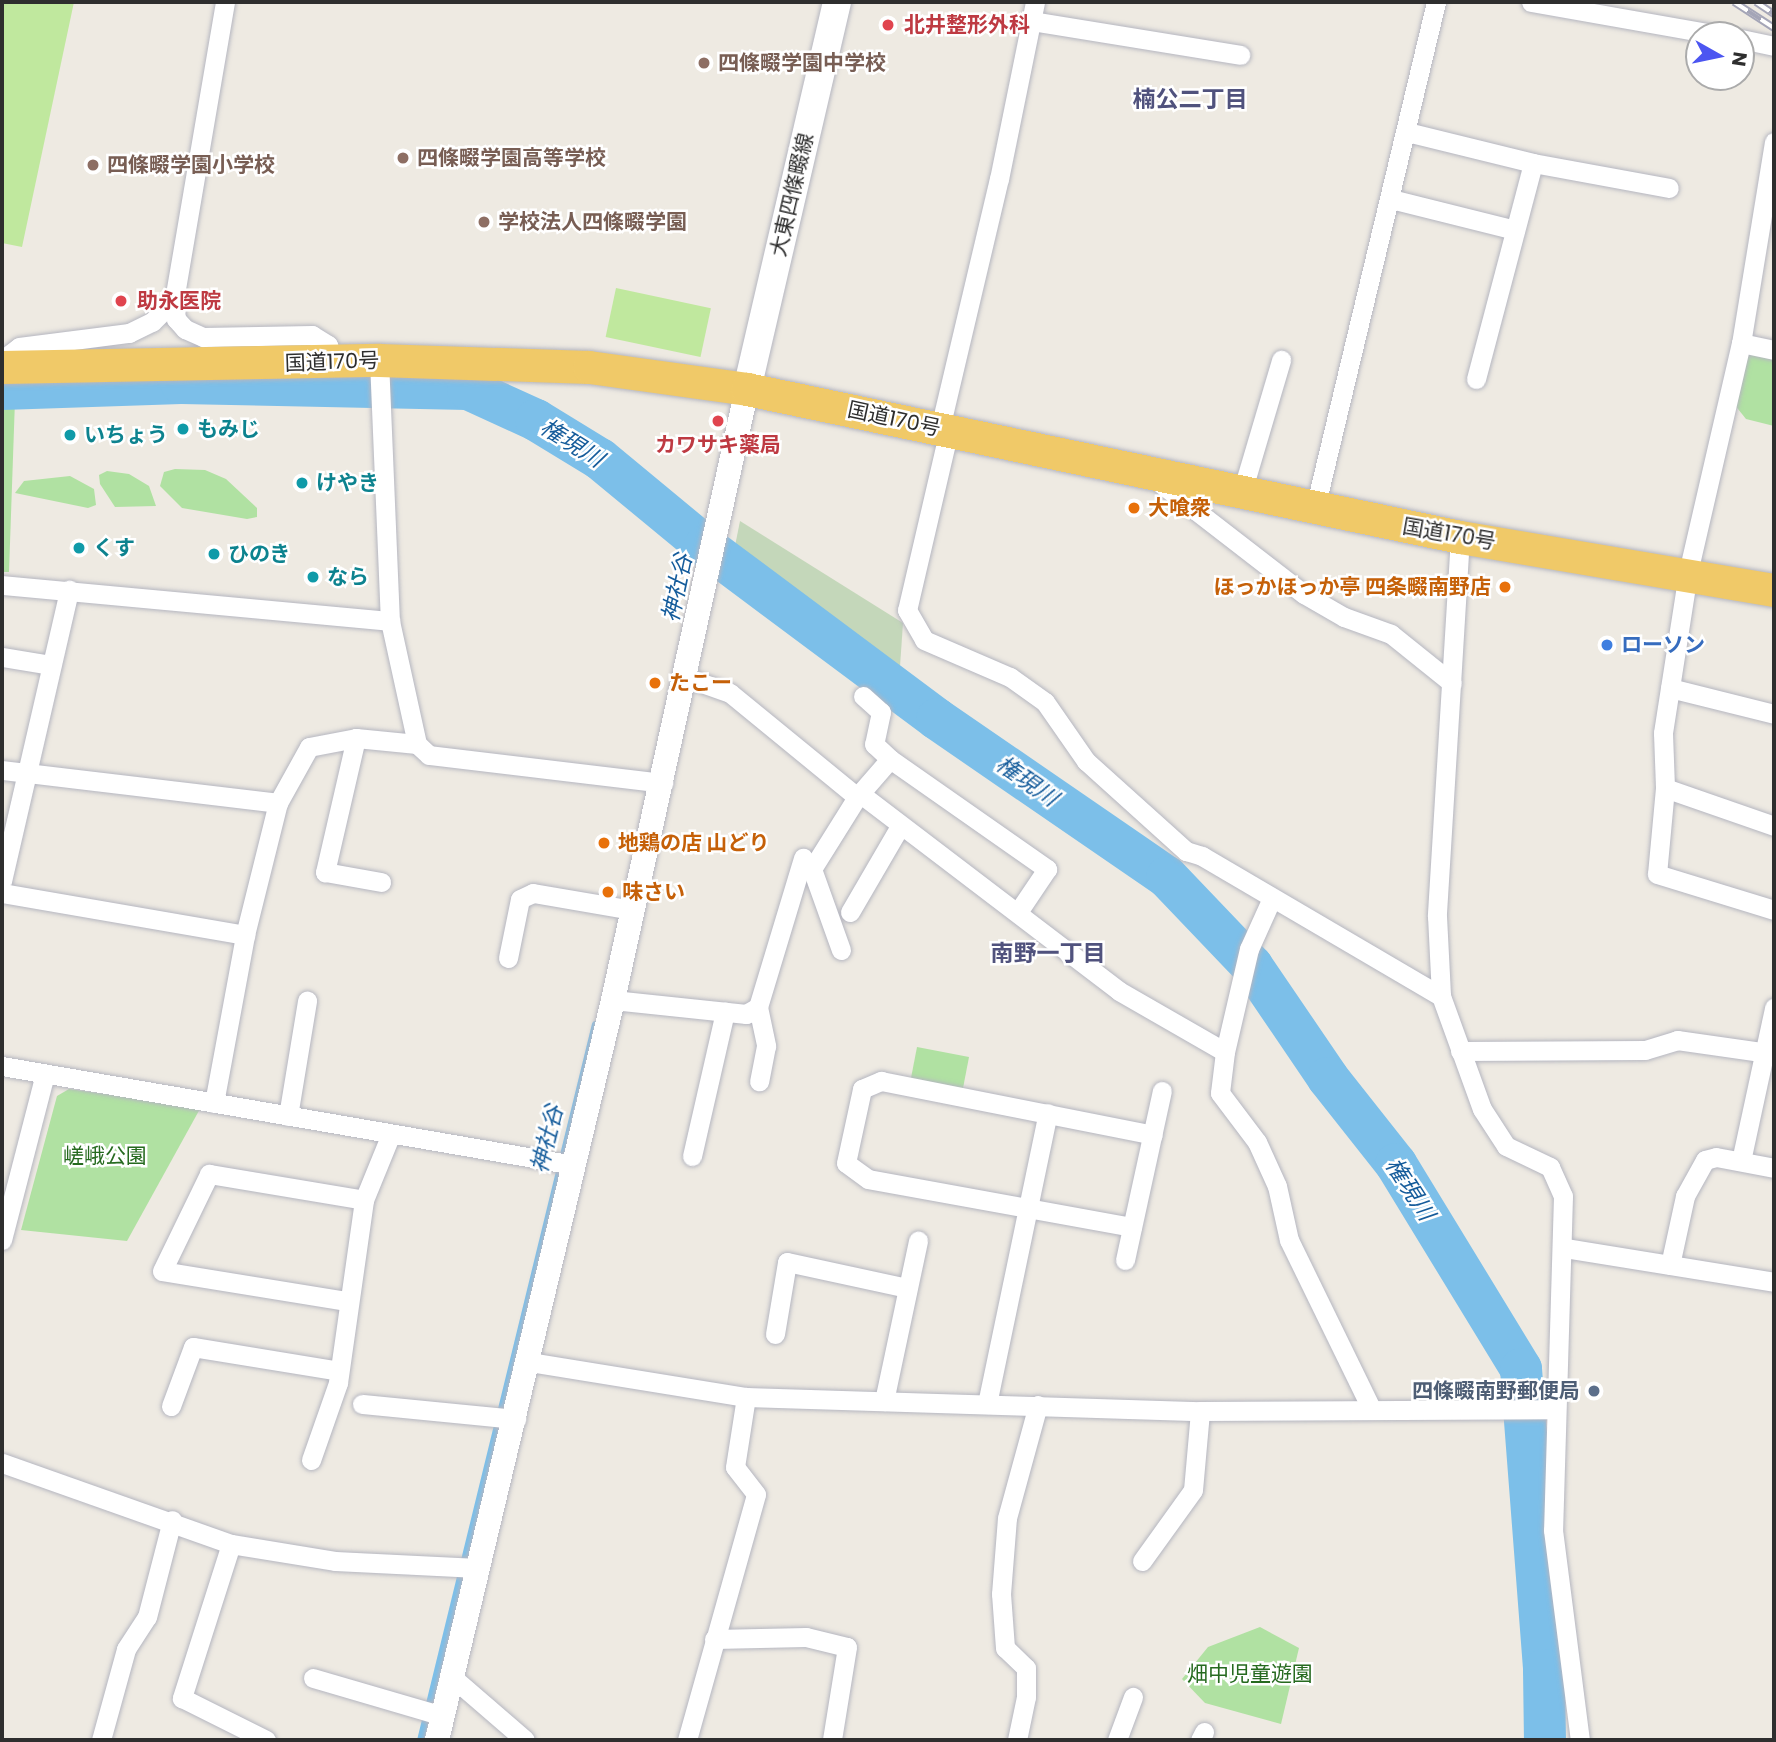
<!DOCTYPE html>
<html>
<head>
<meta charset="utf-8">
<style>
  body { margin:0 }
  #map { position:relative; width:1776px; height:1742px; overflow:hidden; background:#eeeae2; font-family:Poppins,"Noto Sans JP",sans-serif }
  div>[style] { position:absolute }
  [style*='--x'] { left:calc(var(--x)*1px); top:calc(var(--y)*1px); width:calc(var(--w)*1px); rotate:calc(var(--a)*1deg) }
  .green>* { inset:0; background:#b0e1a2; transform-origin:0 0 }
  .cemetery>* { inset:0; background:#c4d7ba }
  .pitch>* { inset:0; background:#c0e89e; transform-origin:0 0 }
  .stream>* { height:7px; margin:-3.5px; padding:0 3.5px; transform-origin:3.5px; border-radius:3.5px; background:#7cbfe9 }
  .river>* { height:42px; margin:-21px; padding:0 21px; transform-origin:21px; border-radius:21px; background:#7cbfe9 }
  .roads { filter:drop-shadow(0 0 2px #b5b6c0) drop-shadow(0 0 2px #b5b6c0) }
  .minor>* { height:19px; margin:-9.5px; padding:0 9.5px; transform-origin:9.5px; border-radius:9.5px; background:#fff }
  .tertiary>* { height:24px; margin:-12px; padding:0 12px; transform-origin:12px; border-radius:12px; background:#fff }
  .secondary>* { height:28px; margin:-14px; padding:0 14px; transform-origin:14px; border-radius:14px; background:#fff }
  .trunk>* { height:33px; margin:-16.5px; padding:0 16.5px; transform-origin:16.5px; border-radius:16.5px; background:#f0c968 }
  .rail>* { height:8px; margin-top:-4px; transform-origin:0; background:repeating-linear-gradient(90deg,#fff 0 16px,#a4a5b7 0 32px); box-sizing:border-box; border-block:2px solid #a4a5b7 }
  .dots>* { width:19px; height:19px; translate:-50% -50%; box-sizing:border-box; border:4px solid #fff; border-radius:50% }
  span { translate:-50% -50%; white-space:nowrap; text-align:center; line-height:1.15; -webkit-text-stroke:5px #fff; paint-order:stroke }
  .health-label { font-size:21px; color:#be3a42; font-weight:700 }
  .left { translate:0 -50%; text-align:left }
  .education-label { font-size:21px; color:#785e54; font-weight:700 }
  .street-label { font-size:21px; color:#2e2e2e }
  .culture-label { font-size:21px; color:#0d838f; font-weight:700 }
  .food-label { font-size:21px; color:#c56008; font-weight:700 }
  .right { translate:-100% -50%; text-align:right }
  .shop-label { font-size:21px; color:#366cbe; font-weight:700 }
  .park-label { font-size:21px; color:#266a1f }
  .service-label { font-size:21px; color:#4e5e75; font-weight:700 }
  .neighbourhood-label { font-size:23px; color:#50527d; font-weight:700 }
  .water-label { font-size:23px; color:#155c9b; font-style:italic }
  .frame { position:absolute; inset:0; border:4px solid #2e2e2e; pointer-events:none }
  .north { position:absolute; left:1685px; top:21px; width:70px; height:70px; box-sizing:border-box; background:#fff; border:2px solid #ababab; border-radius:50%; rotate:99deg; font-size:19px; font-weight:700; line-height:28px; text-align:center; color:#2e2e2e }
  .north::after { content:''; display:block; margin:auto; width:24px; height:32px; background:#4c56f1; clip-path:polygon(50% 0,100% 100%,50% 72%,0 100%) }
</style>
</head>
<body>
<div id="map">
  <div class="green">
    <i style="clip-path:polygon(1744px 352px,1774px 358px,1774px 426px,1746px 419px,1734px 404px)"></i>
    <i style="clip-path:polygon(2px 400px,15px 400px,9px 572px,2px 572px)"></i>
    <i style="clip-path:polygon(175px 469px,205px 470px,226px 479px,257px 508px,257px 517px,247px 519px,182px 508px,160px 486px,164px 472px)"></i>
    <i style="clip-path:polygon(107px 471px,129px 474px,149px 486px,156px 506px,115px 507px,100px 484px,99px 475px)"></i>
    <i style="clip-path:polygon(70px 476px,94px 489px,96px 505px,88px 508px,15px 493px,24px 481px)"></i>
    <i style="left:917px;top:1047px;width:53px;height:33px;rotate:11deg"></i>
    <i style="clip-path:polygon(69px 1089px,201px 1107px,127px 1241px,21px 1230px,57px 1096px)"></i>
    <i style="clip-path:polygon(1260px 1627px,1299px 1648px,1281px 1724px,1205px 1703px,1182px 1679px,1208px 1647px)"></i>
  </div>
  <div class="cemetery">
    <i style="clip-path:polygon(740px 521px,903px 623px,899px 681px,734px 551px)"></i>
  </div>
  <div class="pitch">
    <i style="clip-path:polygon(2px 2px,74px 2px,22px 247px,2px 243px)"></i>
    <i style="left:616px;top:288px;width:97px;height:50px;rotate:12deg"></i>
  </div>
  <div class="stream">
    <i style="--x:420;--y:1740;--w:737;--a:-76.27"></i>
  </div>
  <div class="river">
    <i style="--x:2;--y:389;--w:179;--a:-1.9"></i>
    <i style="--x:181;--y:383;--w:287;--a:1.2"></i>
    <i style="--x:468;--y:389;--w:75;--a:24.5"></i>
    <i style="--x:536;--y:420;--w:75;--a:31.4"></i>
    <i style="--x:600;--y:459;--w:136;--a:39.6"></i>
    <i style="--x:705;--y:546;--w:289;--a:36.7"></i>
    <i style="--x:937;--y:719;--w:279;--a:34.5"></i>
    <i style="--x:1167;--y:877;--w:123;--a:46.3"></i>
    <i style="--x:1252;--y:966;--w:135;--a:55.8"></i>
    <i style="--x:1328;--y:1078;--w:110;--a:51.7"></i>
    <i style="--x:1396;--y:1164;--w:240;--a:58.6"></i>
    <i style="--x:1521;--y:1369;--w:302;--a:85.6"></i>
    <i style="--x:1544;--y:1670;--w:70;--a:89.2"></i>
  </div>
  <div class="roads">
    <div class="minor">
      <i style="--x:225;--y:2;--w:302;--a:99.7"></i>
      <i style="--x:174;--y:300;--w:19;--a:84"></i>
      <i style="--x:176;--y:319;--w:13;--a:48"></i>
      <i style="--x:185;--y:329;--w:20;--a:24"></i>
      <i style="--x:203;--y:337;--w:109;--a:-1.1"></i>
      <i style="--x:312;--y:335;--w:19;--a:32"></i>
      <i style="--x:328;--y:345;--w:19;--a:72"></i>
      <i style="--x:1531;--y:2;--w:191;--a:10"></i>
      <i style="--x:1031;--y:21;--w:212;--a:9.2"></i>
      <i style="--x:1741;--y:39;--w:34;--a:12"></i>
      <i style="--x:1407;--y:132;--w:130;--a:13.8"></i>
      <i style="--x:1533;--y:163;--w:138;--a:10.4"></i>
      <i style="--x:1774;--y:142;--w:204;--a:99.3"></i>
      <i style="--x:1741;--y:343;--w:236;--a:103"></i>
      <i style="--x:1688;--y:573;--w:162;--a:98.9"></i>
      <i style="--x:1663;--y:733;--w:55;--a:87.9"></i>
      <i style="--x:1665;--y:788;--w:86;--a:95.3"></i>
      <i style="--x:1657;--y:874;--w:122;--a:17.1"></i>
      <i style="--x:1391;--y:199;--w:128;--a:14"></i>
      <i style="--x:1741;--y:343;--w:34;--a:12"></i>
      <i style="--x:2;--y:360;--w:21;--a:-37"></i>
      <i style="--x:19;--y:347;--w:111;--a:-7.3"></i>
      <i style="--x:129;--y:333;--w:25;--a:-26"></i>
      <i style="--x:152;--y:322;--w:31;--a:-45"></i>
      <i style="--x:379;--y:360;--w:261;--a:87.6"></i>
      <i style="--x:390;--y:621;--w:126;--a:77.6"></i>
      <i style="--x:417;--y:744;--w:16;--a:43"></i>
      <i style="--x:429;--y:755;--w:236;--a:6.8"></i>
      <i style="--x:1476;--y:379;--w:223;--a:-75.2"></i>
      <i style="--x:940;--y:428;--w:256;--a:-76.7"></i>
      <i style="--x:999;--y:179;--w:181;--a:-78.5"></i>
      <i style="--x:949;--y:430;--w:185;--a:103.1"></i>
      <i style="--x:907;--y:610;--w:34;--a:60"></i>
      <i style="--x:924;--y:640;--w:94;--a:23.3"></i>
      <i style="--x:1010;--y:677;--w:43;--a:35.5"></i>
      <i style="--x:1045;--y:702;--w:72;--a:55.2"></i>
      <i style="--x:1086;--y:761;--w:135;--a:42"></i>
      <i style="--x:1186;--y:851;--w:17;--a:17"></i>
      <i style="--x:1202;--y:856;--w:277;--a:30.4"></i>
      <i style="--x:1155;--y:479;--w:188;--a:37.7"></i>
      <i style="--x:1304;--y:594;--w:46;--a:29.9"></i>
      <i style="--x:1344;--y:617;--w:50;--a:19.9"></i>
      <i style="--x:1391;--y:634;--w:78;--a:38.8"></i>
      <i style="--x:1242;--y:492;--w:138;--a:-73.5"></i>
      <i style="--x:1315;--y:508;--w:520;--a:-76.55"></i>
      <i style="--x:1460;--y:537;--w:380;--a:93.5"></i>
      <i style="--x:1437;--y:916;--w:80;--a:87.1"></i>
      <i style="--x:1441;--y:996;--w:120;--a:70.1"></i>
      <i style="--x:1482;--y:1109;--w:44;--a:57"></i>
      <i style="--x:1506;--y:1146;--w:49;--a:25.5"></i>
      <i style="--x:1550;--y:1167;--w:32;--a:66"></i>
      <i style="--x:1563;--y:1196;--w:334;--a:91.7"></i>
      <i style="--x:1553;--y:1530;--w:212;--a:82.7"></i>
      <i style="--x:2;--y:585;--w:390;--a:5.3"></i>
      <i style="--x:2;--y:657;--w:50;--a:9.3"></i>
      <i style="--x:685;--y:677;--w:48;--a:19.6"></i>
      <i style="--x:730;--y:693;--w:164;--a:39.3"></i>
      <i style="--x:1670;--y:688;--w:107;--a:14"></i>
      <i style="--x:863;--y:696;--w:24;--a:42"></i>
      <i style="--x:881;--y:712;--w:33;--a:102"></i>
      <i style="--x:874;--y:744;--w:22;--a:43"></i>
      <i style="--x:890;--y:759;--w:192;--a:35"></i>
      <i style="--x:1047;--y:869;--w:52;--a:124"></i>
      <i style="--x:356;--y:738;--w:138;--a:103"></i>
      <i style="--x:325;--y:872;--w:57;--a:10.1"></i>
      <i style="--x:2;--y:770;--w:278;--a:6.8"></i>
      <i style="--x:1665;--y:788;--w:115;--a:19.2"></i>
      <i style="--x:862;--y:795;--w:323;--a:37.3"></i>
      <i style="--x:1119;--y:991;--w:122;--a:29.9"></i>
      <i style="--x:1225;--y:1052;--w:41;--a:97"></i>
      <i style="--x:1220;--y:1093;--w:61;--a:52.9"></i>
      <i style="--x:1257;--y:1142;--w:48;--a:65.6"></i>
      <i style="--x:1277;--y:1186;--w:55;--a:77.5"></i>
      <i style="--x:1289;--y:1240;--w:187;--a:64"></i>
      <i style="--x:2;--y:881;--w:299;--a:-77"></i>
      <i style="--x:2;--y:893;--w:247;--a:9.8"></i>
      <i style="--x:850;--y:912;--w:99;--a:-59.8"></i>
      <i style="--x:841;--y:950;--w:86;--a:-109.7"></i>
      <i style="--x:812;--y:869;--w:85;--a:-58"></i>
      <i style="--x:857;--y:797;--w:50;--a:-49"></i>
      <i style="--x:508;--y:958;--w:60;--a:-78.5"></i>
      <i style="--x:520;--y:899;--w:14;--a:-25"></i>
      <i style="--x:533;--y:893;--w:100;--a:9.7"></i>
      <i style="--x:613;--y:1000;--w:134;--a:6"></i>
      <i style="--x:746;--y:1014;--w:14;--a:-30"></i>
      <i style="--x:758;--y:1007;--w:156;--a:-73.2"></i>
      <i style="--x:758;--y:1007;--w:40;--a:78"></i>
      <i style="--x:766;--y:1046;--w:36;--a:101"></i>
      <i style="--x:1460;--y:1051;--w:185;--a:-0.3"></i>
      <i style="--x:1645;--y:1050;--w:34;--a:-17"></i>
      <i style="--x:1677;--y:1040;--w:85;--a:8.1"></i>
      <i style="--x:1225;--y:1052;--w:106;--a:-76.9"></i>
      <i style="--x:1249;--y:949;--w:56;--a:-65.7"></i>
      <i style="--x:2;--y:1066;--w:581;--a:9.82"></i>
      <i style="--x:214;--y:1103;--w:171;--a:-79.5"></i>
      <i style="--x:245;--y:935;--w:136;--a:-76"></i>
      <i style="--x:278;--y:803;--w:64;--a:-61"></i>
      <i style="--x:309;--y:747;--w:48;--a:-10.8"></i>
      <i style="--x:356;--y:738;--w:61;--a:5.6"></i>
      <i style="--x:288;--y:1116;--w:117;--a:-80.6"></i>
      <i style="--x:692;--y:1156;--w:148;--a:-77.1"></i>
      <i style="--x:1741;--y:1161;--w:157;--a:-77.8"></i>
      <i style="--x:1132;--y:1227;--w:268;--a:-169.7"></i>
      <i style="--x:868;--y:1179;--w:27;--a:-144"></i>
      <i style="--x:846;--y:1163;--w:76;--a:-77.8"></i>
      <i style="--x:862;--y:1089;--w:21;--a:-23"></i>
      <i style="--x:881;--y:1081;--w:277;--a:11.2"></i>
      <i style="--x:2;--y:1240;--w:171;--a:-75.5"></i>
      <i style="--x:1565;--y:1248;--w:212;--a:9.2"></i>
      <i style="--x:1125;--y:1260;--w:173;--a:-77.7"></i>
      <i style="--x:1670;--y:1265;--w:71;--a:-77.7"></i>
      <i style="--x:1685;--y:1196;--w:41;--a:-60.9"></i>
      <i style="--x:1705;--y:1160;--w:11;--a:-15"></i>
      <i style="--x:1716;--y:1157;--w:59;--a:10.7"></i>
      <i style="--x:347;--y:1301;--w:187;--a:-170.8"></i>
      <i style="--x:162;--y:1271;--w:108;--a:-64.1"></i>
      <i style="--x:209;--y:1174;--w:157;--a:9.5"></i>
      <i style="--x:775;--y:1334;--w:73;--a:-80.5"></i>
      <i style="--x:787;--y:1262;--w:123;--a:12.2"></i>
      <i style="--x:529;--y:1362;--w:220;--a:9.2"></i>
      <i style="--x:746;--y:1397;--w:454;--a:1.8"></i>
      <i style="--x:1200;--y:1411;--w:356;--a:-0.3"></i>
      <i style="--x:884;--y:1401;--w:164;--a:-78"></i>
      <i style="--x:362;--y:1404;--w:155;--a:5.6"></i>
      <i style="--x:987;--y:1404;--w:297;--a:-78.2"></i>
      <i style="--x:171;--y:1406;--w:63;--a:-69.6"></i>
      <i style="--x:193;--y:1347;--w:148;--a:9.3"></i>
      <i style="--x:311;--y:1460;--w:82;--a:-70.7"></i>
      <i style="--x:338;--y:1383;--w:185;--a:-81.9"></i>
      <i style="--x:364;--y:1200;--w:71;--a:-67.8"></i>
      <i style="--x:2;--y:1463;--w:243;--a:19.5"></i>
      <i style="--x:231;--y:1544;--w:105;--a:9.3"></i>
      <i style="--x:335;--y:1561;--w:143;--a:2.8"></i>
      <i style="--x:231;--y:1544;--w:162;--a:107.7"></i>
      <i style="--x:182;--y:1698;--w:94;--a:26.6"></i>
      <i style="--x:1142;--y:1561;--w:87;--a:-54.3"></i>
      <i style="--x:1193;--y:1490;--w:79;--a:-84.9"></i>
      <i style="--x:714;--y:1639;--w:92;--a:-1.2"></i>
      <i style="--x:806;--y:1637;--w:42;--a:13.7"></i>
      <i style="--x:847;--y:1647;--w:94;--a:99.2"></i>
      <i style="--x:452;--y:1677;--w:96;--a:40.8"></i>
      <i style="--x:313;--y:1678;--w:135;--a:16.3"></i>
      <i style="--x:101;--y:1740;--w:94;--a:-74.6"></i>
      <i style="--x:126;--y:1649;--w:38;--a:-57"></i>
      <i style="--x:147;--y:1617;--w:100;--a:-75.5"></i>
      <i style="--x:687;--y:1740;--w:255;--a:-74.3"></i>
      <i style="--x:756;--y:1494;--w:34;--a:-128"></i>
      <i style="--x:735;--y:1467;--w:71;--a:-81.1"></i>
      <i style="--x:1017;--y:1740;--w:44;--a:-78.2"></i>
      <i style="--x:1026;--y:1697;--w:29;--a:-90"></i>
      <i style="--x:1026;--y:1668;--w:29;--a:-136"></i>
      <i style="--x:1005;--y:1648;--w:54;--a:-94.2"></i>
      <i style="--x:1001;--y:1594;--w:76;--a:-85.5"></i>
      <i style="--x:1007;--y:1518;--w:117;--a:-74.7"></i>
      <i style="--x:1117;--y:1740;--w:46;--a:-69.6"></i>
      <i style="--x:1200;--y:1740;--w:9;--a:-63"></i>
    </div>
    <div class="tertiary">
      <i style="--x:437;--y:1740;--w:761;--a:-76.62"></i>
      <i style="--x:613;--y:1000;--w:626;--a:-77.63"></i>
    </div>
    <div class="secondary">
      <i style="--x:747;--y:389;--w:397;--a:-76.9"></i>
    </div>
    <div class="trunk">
      <i style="--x:2;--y:367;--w:377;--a:-1.1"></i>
      <i style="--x:379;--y:360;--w:210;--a:1.9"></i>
      <i style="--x:589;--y:367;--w:160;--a:7.9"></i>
      <i style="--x:747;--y:389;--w:728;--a:11.73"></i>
      <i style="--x:1460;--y:537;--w:318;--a:9.6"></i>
    </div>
  </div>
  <div class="rail">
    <i style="--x:1734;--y:2;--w:48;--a:33"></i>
    <i style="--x:1756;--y:2;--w:22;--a:34"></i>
  </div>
  <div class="dots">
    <i style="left:888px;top:25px;background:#e0444e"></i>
    <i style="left:704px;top:63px;background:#8d6e63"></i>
    <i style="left:403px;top:158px;background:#8d6e63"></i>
    <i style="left:93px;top:165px;background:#8d6e63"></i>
    <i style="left:484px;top:222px;background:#8d6e63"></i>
    <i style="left:121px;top:301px;background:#e0444e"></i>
    <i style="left:718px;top:421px;background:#e0444e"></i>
    <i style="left:183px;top:429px;background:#0f9aa8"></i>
    <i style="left:70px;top:435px;background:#0f9aa8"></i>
    <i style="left:302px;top:483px;background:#0f9aa8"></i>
    <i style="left:1134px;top:508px;background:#e8710a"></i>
    <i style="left:79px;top:548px;background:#0f9aa8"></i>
    <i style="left:214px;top:554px;background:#0f9aa8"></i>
    <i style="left:313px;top:577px;background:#0f9aa8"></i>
    <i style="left:1505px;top:587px;background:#e8710a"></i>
    <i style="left:1607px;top:645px;background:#3f7fe0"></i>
    <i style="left:655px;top:683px;background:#e8710a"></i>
    <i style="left:604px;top:843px;background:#e8710a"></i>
    <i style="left:608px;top:892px;background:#e8710a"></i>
    <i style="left:1594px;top:1391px;background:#5c6f8a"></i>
  </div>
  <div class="health-label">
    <span class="left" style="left:904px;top:25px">北井整形外科</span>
    <span class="left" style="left:137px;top:301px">助永医院</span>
    <span style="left:718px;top:445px">カワサキ薬局</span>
  </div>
  <div class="education-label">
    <span class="left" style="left:718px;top:63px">四條畷学園中学校</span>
    <span class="left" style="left:417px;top:158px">四條畷学園高等学校</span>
    <span class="left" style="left:107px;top:165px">四條畷学園小学校</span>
    <span class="left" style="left:498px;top:222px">学校法人四條畷学園</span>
  </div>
  <div class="street-label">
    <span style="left:792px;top:195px;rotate:-77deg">大東四條畷線</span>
    <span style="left:332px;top:362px;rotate:-2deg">国道170号</span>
    <span style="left:894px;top:419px;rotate:12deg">国道170号</span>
    <span style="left:1449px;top:534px;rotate:10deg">国道170号</span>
  </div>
  <div class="culture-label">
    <span class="left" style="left:197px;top:429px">もみじ</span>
    <span class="left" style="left:84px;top:435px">いちょう</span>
    <span class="left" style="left:316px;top:483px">けやき</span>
    <span class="left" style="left:93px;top:548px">くす</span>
    <span class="left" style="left:228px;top:554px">ひのき</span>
    <span class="left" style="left:327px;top:577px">なら</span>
  </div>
  <div class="food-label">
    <span class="left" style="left:1148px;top:508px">大喰衆</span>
    <span class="right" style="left:1491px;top:587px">ほっかほっか亭 四条畷南野店</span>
    <span class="left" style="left:669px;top:683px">たこー</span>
    <span class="left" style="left:618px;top:843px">地鶏の店 山どり</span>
    <span class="left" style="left:622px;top:892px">味さい</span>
  </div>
  <div class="shop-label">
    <span class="left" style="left:1621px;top:645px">ローソン</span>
  </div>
  <div class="park-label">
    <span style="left:105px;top:1156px">嵯峨公園</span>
    <span style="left:1250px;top:1674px">畑中児童遊園</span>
  </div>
  <div class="service-label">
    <span class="right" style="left:1580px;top:1391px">四條畷南野郵便局</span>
  </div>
  <div class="neighbourhood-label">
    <span style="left:1190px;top:99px">楠公二丁目</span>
    <span style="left:1048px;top:953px">南野一丁目</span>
  </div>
  <div class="water-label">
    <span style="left:572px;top:443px;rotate:32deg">権現川</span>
    <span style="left:677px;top:588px;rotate:-78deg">神社谷</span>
    <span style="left:1027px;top:781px;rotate:35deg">権現川</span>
    <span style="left:547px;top:1139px;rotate:-76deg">神社谷</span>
    <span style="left:1410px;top:1189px;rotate:57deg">権現川</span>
  </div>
  <div class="frame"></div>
  <div class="north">N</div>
</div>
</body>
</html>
